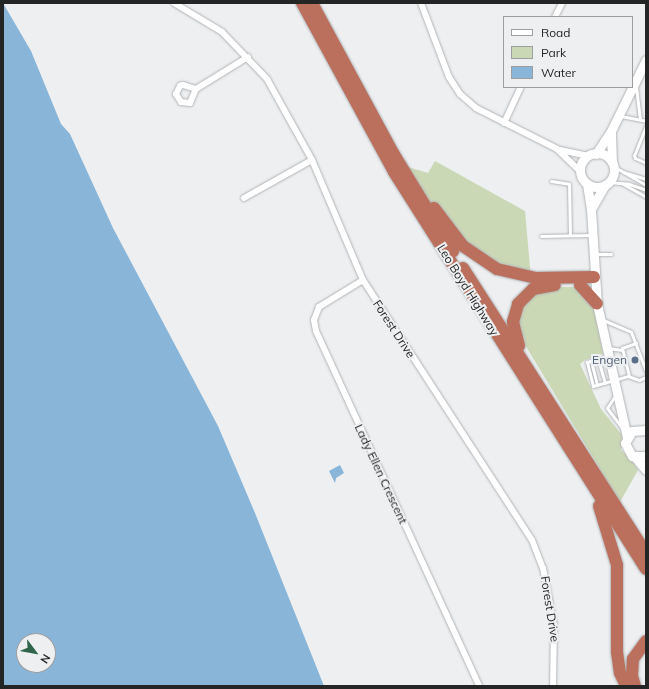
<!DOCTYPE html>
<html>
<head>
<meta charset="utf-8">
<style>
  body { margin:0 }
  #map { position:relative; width:649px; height:689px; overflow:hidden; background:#edeff1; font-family:Mulish,sans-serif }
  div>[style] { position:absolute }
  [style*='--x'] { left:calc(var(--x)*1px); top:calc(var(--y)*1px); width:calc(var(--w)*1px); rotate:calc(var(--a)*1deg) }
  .green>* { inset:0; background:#cbd8b6 }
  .water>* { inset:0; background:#89b5d9 }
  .roads { filter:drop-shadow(0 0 1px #b1b3b5) drop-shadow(0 0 1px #b1b3b5) }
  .lane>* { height:3px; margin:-1.5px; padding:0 1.5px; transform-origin:1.5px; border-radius:1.5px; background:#fff }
  .street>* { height:6px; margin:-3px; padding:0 3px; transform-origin:3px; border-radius:3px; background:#fff }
  .secondary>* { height:9px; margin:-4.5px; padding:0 4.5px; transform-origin:4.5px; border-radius:4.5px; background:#fff }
  .secondary>.ring { margin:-4.5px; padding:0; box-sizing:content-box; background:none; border:9px solid #fff; border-radius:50% }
  .highway>* { height:12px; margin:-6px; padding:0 6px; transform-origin:6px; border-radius:6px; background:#bb705e }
  .dots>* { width:11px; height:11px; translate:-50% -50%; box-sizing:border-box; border:2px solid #edeff1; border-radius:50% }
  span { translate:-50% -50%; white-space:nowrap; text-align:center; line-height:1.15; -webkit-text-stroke:4px #edeff1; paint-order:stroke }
  .street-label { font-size:12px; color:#242525 }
  .service-label { font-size:12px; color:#4e5e75 }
  .right { translate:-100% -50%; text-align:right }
  .frame { position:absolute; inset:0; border:4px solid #242525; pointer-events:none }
  .legend { position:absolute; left:503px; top:16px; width:130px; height:72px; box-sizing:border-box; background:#edeff1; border:1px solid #9d9e9f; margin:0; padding:5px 7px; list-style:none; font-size:12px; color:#242525 }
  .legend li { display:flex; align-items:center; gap:8px; height:20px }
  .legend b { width:20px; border:1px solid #9d9e9f }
  .north { position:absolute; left:16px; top:633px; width:40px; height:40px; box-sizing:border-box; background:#edeff1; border:1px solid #9d9e9f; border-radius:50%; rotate:122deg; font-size:11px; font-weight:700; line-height:16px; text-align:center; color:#242525 }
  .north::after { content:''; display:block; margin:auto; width:14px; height:18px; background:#30654b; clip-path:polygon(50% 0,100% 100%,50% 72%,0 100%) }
</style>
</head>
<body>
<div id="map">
  <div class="green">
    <i style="clip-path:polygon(435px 161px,525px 211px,531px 278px,512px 275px,448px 230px,405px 166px,428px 173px)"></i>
    <i style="clip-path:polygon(547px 287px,590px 287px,603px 354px,585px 360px,580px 364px,601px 409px,622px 435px,621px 450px,631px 459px,638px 470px,620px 502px,516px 330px,520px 302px)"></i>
  </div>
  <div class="water">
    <i style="clip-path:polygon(evenodd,3px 3px,31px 51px,61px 124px,70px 134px,113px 228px,218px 426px,255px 513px,324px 686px,3px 686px,3px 3px,24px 641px,48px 641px,48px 665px,24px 665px,24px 641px)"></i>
    <i style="clip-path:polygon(340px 465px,344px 473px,336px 478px,335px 483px,329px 471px)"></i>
  </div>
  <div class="roads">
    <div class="lane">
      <i style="--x:636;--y:87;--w:32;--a:83"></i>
      <i style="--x:621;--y:116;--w:25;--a:11"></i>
      <i style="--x:646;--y:126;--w:31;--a:112"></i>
      <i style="--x:634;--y:155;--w:3;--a:72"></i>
      <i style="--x:635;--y:158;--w:12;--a:24"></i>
      <i style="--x:613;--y:166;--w:38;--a:30"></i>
      <i style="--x:623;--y:172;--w:24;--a:17"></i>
      <i style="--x:551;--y:181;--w:18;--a:9"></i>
      <i style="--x:569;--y:184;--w:51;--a:88.9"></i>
      <i style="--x:608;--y:182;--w:21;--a:5"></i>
      <i style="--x:629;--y:184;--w:18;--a:19"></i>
      <i style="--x:623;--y:184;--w:26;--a:29"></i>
      <i style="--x:541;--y:236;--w:51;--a:-1.1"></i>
      <i style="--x:594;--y:254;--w:17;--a:0"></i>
      <i style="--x:603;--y:320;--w:30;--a:23"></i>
      <i style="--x:631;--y:332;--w:42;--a:69"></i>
      <i style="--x:608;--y:348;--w:14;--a:8"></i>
      <i style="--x:607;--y:357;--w:21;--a:166"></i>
      <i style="--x:587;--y:362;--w:25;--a:76"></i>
      <i style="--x:593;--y:386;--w:36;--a:-16"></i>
      <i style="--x:628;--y:376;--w:12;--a:20"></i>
      <i style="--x:639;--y:380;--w:8;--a:-23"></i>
      <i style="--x:598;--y:359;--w:25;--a:74"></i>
      <i style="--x:591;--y:361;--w:25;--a:76"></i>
      <i style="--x:629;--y:376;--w:29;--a:-104"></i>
      <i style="--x:622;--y:348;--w:15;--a:-20"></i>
      <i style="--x:615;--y:396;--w:14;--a:124"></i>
      <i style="--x:607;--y:408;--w:25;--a:53"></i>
    </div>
    <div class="street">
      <i style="--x:174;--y:3;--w:56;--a:31.1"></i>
      <i style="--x:222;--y:32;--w:65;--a:46.2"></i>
      <i style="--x:267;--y:79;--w:93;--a:60.9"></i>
      <i style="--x:312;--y:160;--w:130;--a:67"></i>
      <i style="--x:363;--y:280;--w:310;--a:57"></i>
      <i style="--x:532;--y:540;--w:30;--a:69"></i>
      <i style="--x:543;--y:568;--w:58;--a:79.1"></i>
      <i style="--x:554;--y:625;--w:61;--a:90.9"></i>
      <i style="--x:421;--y:3;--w:79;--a:69.3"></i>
      <i style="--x:449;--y:77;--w:20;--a:57"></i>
      <i style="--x:460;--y:94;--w:21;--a:41"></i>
      <i style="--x:476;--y:108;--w:91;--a:26.8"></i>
      <i style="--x:557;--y:149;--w:32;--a:44"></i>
      <i style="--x:555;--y:17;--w:16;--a:-63"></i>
      <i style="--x:196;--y:89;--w:14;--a:-163"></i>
      <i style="--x:183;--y:85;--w:3;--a:162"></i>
      <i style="--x:180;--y:86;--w:9;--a:117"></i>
      <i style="--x:176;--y:94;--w:9;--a:58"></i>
      <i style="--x:181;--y:102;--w:9;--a:6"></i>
      <i style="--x:190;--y:103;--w:15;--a:-67"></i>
      <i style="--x:196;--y:89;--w:61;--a:-31.6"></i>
      <i style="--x:504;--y:123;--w:40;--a:-65"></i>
      <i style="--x:560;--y:150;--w:29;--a:12"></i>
      <i style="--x:244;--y:198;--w:78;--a:-29.2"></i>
      <i style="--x:363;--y:280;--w:52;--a:148.5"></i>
      <i style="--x:319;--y:307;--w:14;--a:111"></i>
      <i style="--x:314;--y:320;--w:11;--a:80"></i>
      <i style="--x:316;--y:331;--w:391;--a:65.3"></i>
    </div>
    <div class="secondary">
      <i style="--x:611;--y:134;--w:28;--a:88"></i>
      <i class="ring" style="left:580px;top:153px;width:25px;height:25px"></i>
      <i style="--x:596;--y:154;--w:27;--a:-57"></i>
      <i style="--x:611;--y:131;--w:79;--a:-63.8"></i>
      <i style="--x:587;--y:184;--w:25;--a:81"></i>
      <i style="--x:591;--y:209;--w:95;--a:86.4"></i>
      <i style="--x:597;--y:304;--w:136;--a:77.3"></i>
      <i style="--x:591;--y:209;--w:28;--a:-60"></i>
      <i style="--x:646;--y:430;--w:14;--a:176"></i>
      <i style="--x:632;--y:431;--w:14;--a:120"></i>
      <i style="--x:625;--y:443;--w:15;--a:62"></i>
      <i style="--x:632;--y:456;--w:14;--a:0"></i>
      <i style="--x:635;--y:457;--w:17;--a:50"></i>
    </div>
    <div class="highway">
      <i style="--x:302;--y:3;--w:192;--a:61.4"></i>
      <i style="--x:394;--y:172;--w:470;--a:57.6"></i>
      <i style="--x:312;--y:3;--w:170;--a:61.6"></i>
      <i style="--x:393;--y:153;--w:115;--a:58.5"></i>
      <i style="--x:434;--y:208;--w:48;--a:52.7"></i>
      <i style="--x:463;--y:246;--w:41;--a:34.1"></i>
      <i style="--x:497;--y:269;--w:40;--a:13"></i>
      <i style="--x:536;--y:278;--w:58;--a:-1"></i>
      <i style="--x:463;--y:268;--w:339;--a:57.3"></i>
      <i style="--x:580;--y:285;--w:25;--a:48"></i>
      <i style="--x:519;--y:346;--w:25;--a:-104"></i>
      <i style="--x:513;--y:322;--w:19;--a:-74"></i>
      <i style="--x:518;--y:304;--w:21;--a:-45"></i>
      <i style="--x:533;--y:289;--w:22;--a:-10"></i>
      <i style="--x:599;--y:506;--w:62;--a:73"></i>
      <i style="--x:617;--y:565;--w:87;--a:90"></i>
      <i style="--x:617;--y:652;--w:21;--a:82"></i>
      <i style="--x:620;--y:673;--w:14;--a:65"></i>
      <i style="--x:635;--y:686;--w:10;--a:-107"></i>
      <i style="--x:632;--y:676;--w:17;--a:-87"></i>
      <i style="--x:633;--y:659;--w:22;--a:-54"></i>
    </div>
  </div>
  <div class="dots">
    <i style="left:635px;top:360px;background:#5c6f8a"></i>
  </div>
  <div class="street-label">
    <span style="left:468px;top:290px;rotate:58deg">Leo Boyd Highway</span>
    <span style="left:394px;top:329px;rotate:57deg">Forest Drive</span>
    <span style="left:381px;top:474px;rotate:65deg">Lady Ellen Crescent</span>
    <span style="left:550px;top:609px;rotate:81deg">Forest Drive</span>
  </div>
  <div class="service-label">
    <span class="right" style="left:627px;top:360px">Engen</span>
  </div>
  <div class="frame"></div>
  <ul class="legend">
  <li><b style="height:5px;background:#fff"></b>Road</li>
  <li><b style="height:11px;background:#cbd8b6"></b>Park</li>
  <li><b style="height:11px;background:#89b5d9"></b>Water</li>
  </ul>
  <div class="north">N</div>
</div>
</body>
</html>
